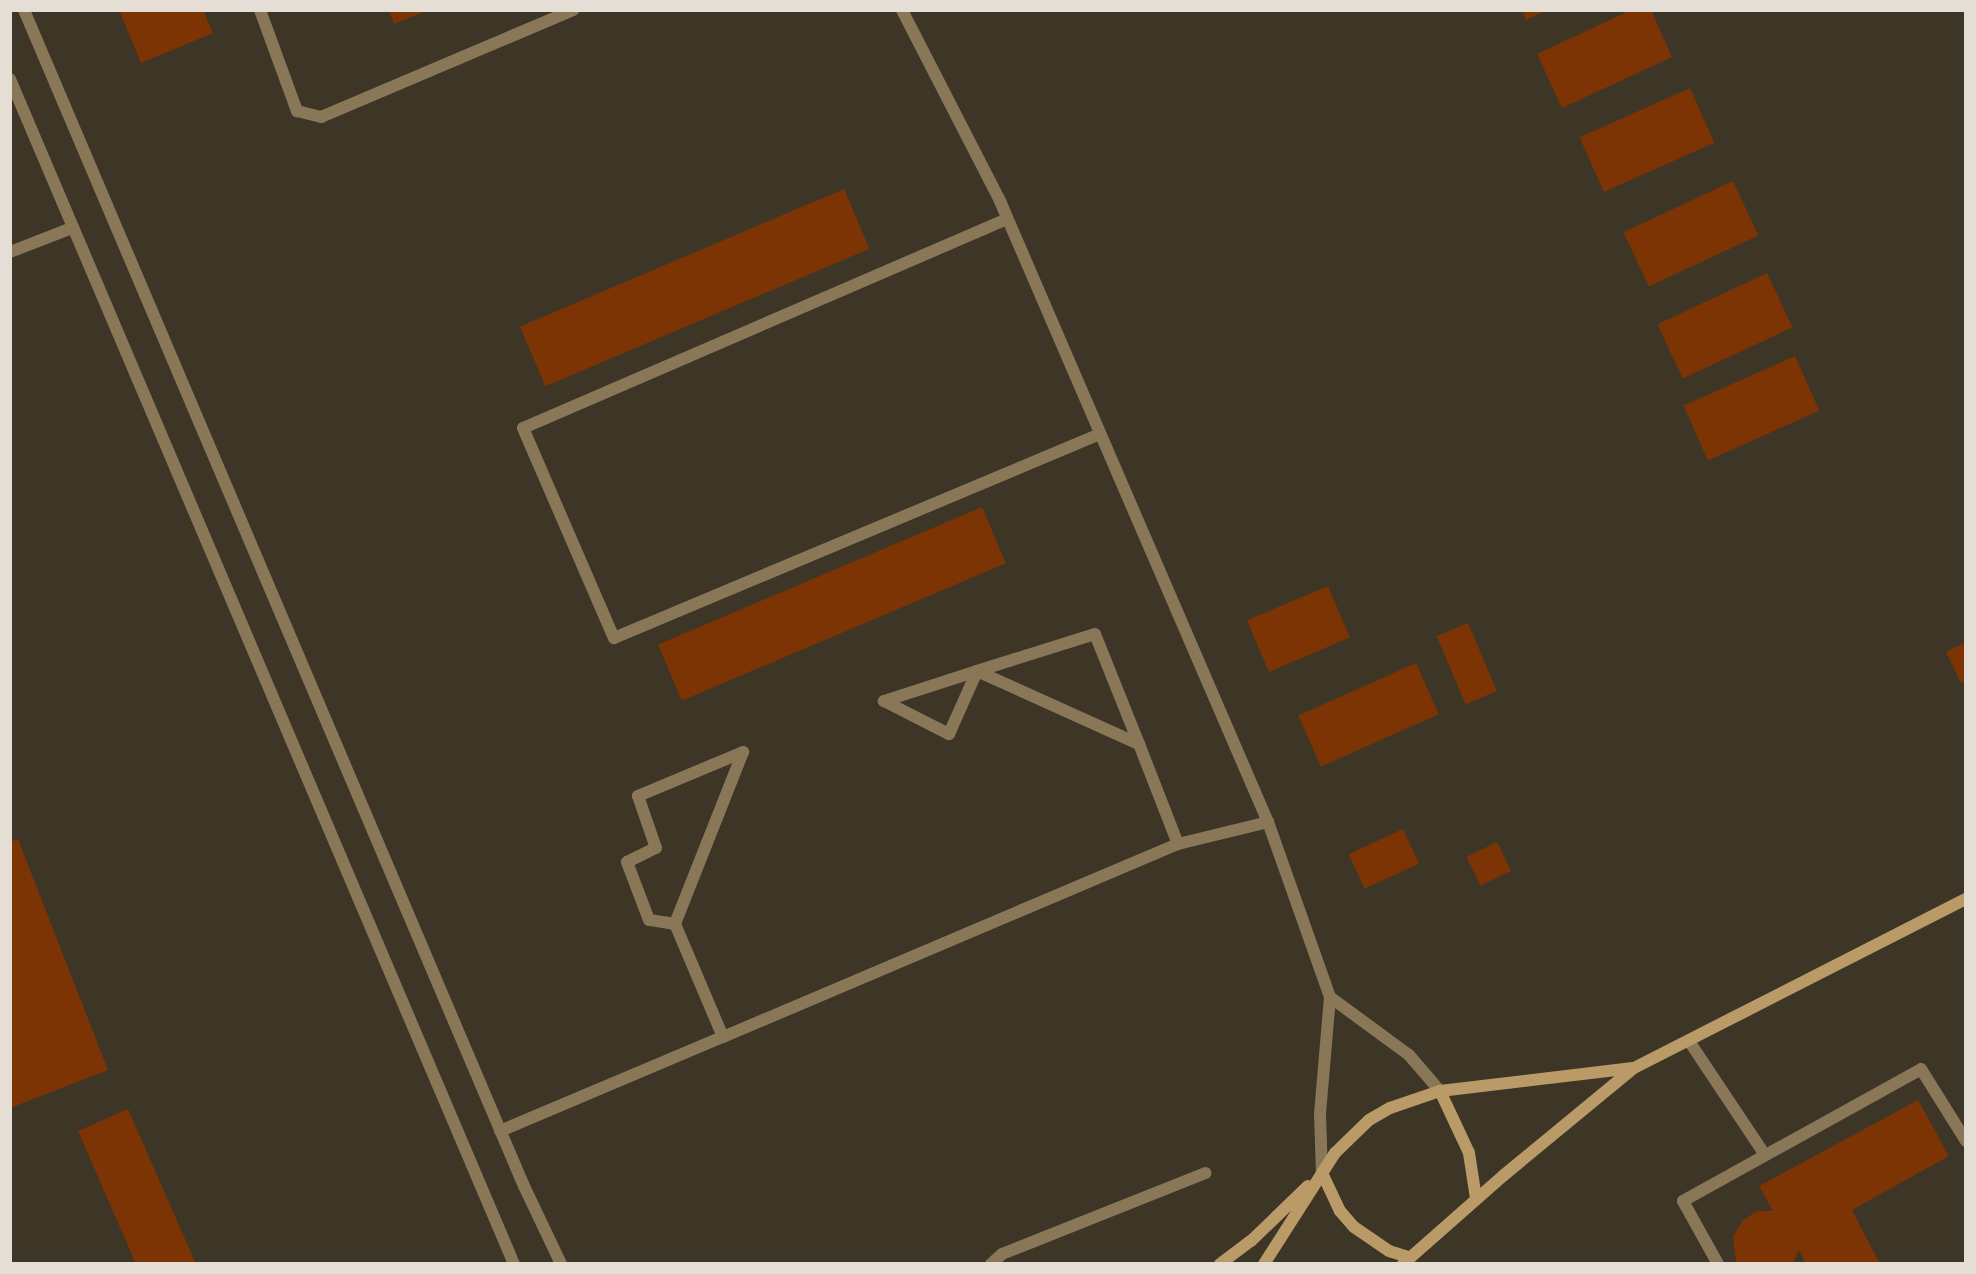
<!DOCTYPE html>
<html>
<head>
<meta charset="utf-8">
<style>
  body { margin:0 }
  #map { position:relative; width:1976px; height:1274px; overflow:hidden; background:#3d3525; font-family:"Space Grotesk",sans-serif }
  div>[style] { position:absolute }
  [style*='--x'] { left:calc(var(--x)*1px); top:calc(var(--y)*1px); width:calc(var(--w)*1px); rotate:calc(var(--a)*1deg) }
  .building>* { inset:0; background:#7c3404; transform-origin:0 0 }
  .lane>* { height:12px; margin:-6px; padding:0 6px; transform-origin:6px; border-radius:6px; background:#8a7758 }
  .secondary>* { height:12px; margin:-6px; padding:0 6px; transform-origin:6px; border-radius:6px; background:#ba9b68 }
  span { translate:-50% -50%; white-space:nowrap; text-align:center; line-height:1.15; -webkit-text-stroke:4.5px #332b1c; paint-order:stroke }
  .frame { position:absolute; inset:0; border:12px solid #e4ded5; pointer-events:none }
</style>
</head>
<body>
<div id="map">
  <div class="building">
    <i style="clip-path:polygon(119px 10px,203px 10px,213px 33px,141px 63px)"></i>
    <i style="clip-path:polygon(1522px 10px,1546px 10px,1526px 20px)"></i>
    <i style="clip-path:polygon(1631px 10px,1651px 10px,1672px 57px,1562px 108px,1537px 54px)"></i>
    <i style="clip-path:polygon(389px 11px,426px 11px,394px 24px)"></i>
    <i style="left:1690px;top:88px;width:60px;height:121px;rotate:66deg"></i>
    <i style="left:1733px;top:181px;width:60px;height:121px;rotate:65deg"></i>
    <i style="left:844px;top:189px;width:65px;height:352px;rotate:67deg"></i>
    <i style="left:1767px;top:273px;width:60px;height:121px;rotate:65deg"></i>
    <i style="left:1795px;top:356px;width:60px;height:122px;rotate:66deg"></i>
    <i style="left:982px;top:507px;width:61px;height:352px;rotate:67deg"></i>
    <i style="left:1328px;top:586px;width:56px;height:88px;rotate:67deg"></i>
    <i style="left:1468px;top:623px;width:74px;height:34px;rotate:67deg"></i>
    <i style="clip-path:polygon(1966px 642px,1966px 680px,1961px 683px,1946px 652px)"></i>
    <i style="left:1416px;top:663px;width:56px;height:129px;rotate:66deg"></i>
    <i style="left:1403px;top:829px;width:38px;height:60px;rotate:65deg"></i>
    <i style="clip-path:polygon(18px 839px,108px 1070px,10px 1108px,10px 842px)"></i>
    <i style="left:1497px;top:842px;width:32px;height:34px;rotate:64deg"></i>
    <i style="clip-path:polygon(1918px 1100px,1949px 1156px,1852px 1210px,1880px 1264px,1806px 1264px,1799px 1250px,1793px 1264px,1736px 1262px,1733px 1237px,1743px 1220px,1757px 1211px,1773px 1211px,1759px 1186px)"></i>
    <i style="clip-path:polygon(128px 1109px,196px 1264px,136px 1264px,78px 1131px)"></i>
  </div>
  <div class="lane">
    <i style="--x:24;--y:10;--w:1278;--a:66.97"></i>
    <i style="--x:524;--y:1186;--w:86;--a:64.6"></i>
    <i style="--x:260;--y:10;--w:108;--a:69.9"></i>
    <i style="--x:297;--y:111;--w:25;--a:14"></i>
    <i style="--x:321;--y:117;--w:274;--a:-23"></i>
    <i style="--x:902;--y:10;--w:215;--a:62.8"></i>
    <i style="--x:1000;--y:201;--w:676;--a:66.66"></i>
    <i style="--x:1268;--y:822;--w:186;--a:70.5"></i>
    <i style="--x:1330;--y:997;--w:117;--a:94.9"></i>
    <i style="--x:1320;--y:1114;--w:59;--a:88.1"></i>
    <i style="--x:10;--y:79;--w:1288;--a:66.96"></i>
    <i style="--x:1007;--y:219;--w:527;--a:156.64"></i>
    <i style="--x:523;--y:428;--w:229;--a:66.6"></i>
    <i style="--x:614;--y:638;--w:527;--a:-22.77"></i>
    <i style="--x:10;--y:252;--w:66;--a:-21.2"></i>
    <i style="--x:1178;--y:844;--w:93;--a:-13.7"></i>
    <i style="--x:1330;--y:997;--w:98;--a:36.3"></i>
    <i style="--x:1409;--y:1055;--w:48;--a:49.3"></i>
    <i style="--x:723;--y:1037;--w:494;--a:-23"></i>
    <i style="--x:1178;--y:844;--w:107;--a:-111.3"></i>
    <i style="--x:1139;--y:744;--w:118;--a:-111.8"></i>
    <i style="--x:1095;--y:634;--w:124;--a:162.6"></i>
    <i style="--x:977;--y:671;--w:98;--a:162.1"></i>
    <i style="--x:884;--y:701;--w:73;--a:26.9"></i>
    <i style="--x:949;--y:734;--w:69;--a:-66"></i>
    <i style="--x:977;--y:671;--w:178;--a:24.3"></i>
    <i style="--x:1689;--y:1041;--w:137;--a:56.3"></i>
    <i style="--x:500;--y:1131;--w:242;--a:-22.9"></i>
    <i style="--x:723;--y:1037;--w:123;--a:-113"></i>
    <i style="--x:675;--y:924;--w:26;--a:-171"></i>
    <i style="--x:649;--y:920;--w:62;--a:-110.8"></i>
    <i style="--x:627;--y:862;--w:32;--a:-26"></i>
    <i style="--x:656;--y:848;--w:55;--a:-109.1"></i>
    <i style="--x:638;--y:796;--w:114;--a:-22.7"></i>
    <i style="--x:743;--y:752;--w:185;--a:111.6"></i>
    <i style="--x:991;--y:1264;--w:15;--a:-42"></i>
    <i style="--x:1002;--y:1254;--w:219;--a:-21.7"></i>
    <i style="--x:1718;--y:1264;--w:72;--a:-119.1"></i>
    <i style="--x:1683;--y:1201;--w:272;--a:-29"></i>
    <i style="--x:1921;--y:1069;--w:85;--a:58"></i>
  </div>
  <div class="secondary">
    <i style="--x:1440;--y:1091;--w:68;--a:64.9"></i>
    <i style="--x:1469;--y:1153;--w:46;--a:81.2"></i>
    <i style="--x:1322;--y:1173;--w:42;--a:64.7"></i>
    <i style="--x:1340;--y:1211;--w:21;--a:49"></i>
    <i style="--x:1354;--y:1227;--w:42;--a:34.4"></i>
    <i style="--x:1389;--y:1251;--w:21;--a:17"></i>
    <i style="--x:1220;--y:1264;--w:39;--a:-37"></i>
    <i style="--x:1251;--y:1241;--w:79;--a:-44"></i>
    <i style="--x:1264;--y:1264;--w:132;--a:-57.4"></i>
    <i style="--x:1335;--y:1153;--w:47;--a:-44.1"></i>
    <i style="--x:1369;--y:1120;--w:24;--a:-30"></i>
    <i style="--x:1390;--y:1108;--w:53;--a:-18.8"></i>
    <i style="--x:1440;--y:1091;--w:194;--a:-6.8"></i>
    <i style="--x:1403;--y:1264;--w:135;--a:-41.4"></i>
    <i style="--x:1504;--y:1175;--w:168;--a:-39.5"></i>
    <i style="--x:1634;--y:1068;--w:373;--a:-27"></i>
  </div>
  <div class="frame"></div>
</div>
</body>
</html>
